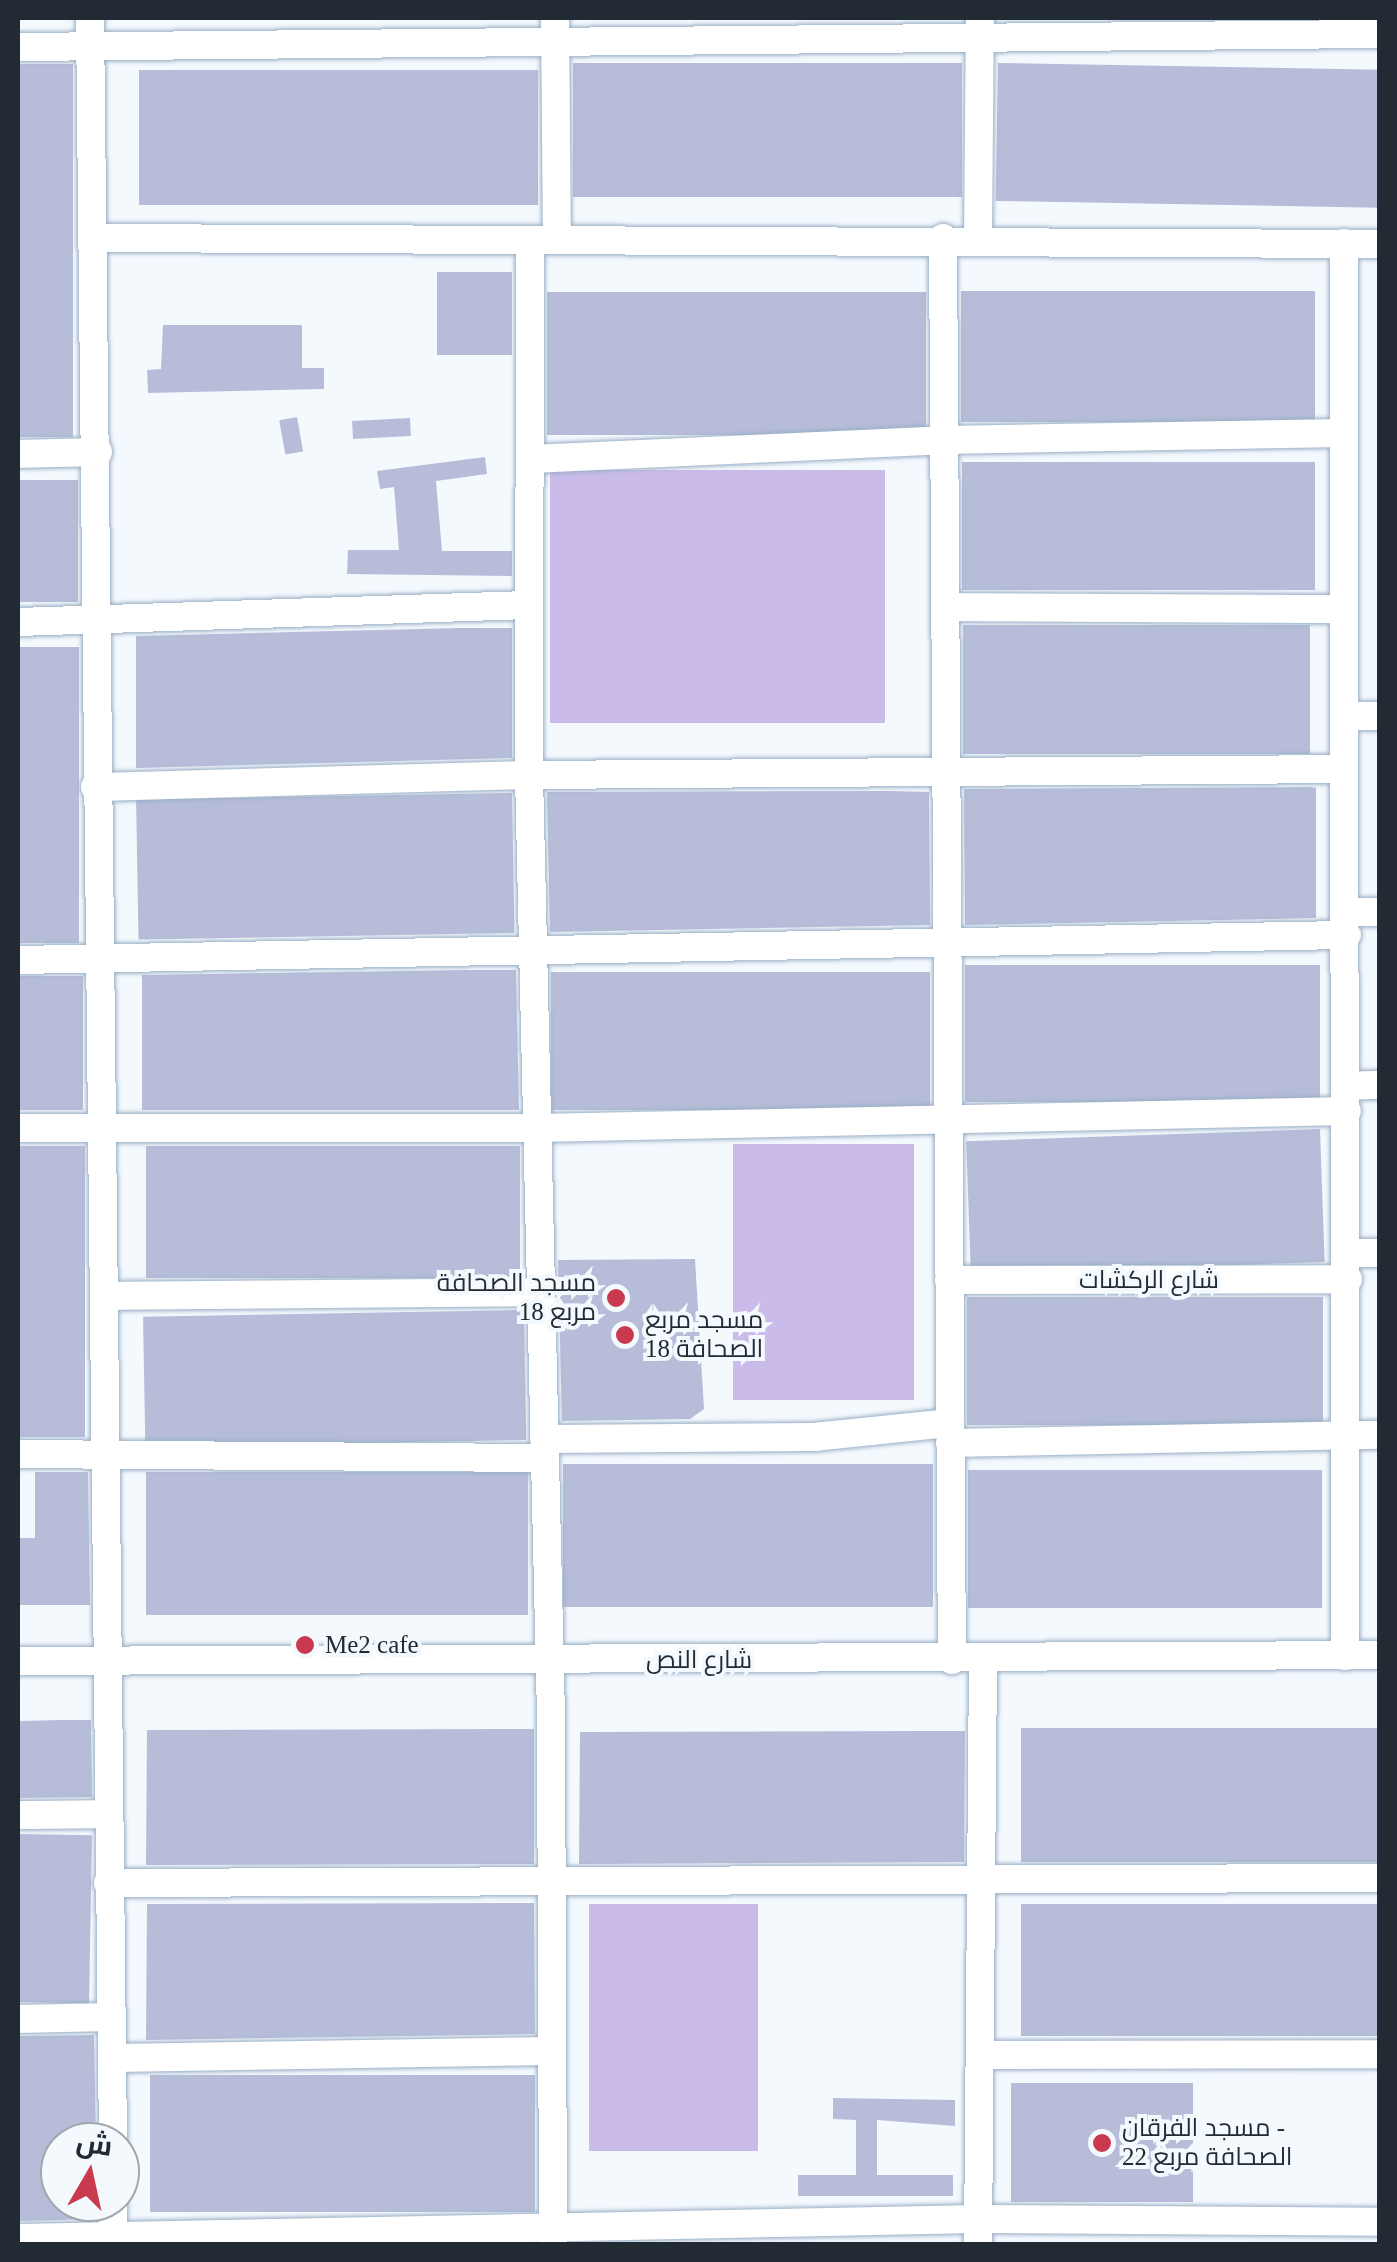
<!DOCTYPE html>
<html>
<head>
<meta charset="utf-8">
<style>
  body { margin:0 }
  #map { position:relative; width:1397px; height:2262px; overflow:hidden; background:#f4f9fe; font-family:"Times New Roman",Cairo,serif }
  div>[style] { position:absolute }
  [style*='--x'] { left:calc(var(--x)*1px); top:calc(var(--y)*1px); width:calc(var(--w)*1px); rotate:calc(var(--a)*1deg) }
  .green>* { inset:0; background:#cbbbea; transform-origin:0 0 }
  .building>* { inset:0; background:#b7bdd9; transform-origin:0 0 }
  .roads { filter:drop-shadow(0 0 2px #99aec4) drop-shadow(0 0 2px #99aec4) }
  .minor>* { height:28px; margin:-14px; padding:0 14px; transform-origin:14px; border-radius:14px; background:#fff }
  .dots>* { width:28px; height:28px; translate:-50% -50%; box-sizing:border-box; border:5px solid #f4f9fe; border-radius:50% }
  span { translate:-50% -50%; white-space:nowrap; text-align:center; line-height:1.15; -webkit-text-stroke:8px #f4f9fe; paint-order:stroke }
  .street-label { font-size:25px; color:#222b33 }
  .poi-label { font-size:25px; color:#222b33 }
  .right { translate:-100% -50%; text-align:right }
  .left { translate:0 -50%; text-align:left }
  .frame { position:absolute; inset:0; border:20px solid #222b33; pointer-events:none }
  .north { position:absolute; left:40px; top:2122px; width:100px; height:100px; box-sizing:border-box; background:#f4f9fe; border:2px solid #a0a7ad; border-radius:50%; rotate:9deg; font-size:28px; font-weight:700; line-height:40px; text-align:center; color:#222b33 }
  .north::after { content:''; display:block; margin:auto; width:35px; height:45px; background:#ca3a4f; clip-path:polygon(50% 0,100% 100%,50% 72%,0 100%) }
</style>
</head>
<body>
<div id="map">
  <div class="green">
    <i style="left:885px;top:470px;width:253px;height:335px;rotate:90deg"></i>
    <i style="left:733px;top:1144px;width:181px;height:256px"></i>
    <i style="left:589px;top:1904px;width:169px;height:247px"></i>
  </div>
  <div class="building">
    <i style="left:962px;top:63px;width:134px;height:389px;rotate:90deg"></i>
    <i style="left:998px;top:63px;width:382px;height:138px;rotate:1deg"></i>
    <i style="left:18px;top:64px;width:55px;height:373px"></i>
    <i style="left:538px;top:70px;width:135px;height:399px;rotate:90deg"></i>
    <i style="left:512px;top:272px;width:83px;height:75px;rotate:90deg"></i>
    <i style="left:961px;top:291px;width:354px;height:131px"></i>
    <i style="left:547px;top:292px;width:379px;height:143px"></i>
    <i style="clip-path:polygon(163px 325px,302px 325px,302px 368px,324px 368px,324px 389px,148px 393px,147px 370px,161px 369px)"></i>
    <i style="left:297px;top:417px;width:35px;height:18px;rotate:80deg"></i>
    <i style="left:410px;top:418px;width:18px;height:58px;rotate:87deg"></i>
    <i style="clip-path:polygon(485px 457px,487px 474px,436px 481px,442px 551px,512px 551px,512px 576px,347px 574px,348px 550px,399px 550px,394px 487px,380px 489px,377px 471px)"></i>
    <i style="left:962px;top:462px;width:353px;height:128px"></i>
    <i style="left:78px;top:480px;width:122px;height:60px;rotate:90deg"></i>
    <i style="left:963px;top:625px;width:347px;height:129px"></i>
    <i style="clip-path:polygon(460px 628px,512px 628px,512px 758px,136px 768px,136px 636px)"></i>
    <i style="left:18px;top:647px;width:61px;height:296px"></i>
    <i style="clip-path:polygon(1310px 787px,1316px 788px,1316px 918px,965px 925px,964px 789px)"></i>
    <i style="clip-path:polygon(888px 791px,929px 792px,930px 925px,550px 932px,547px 792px)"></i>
    <i style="left:512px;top:793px;width:140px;height:376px;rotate:89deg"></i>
    <i style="left:965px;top:965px;width:355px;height:137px"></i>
    <i style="clip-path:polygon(466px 970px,516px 970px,519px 1110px,142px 1110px,142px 975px)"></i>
    <i style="left:551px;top:972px;width:379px;height:138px"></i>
    <i style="left:83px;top:976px;width:134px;height:65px;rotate:90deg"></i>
    <i style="left:1320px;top:1129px;width:133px;height:354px;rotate:88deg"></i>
    <i style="left:18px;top:1146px;width:67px;height:291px"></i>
    <i style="left:146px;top:1146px;width:374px;height:132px"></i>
    <i style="clip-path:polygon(695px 1259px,704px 1409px,690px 1419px,562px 1421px,558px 1260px)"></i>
    <i style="left:967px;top:1297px;width:356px;height:128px"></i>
    <i style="left:524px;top:1310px;width:130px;height:381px;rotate:89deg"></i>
    <i style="left:563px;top:1464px;width:370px;height:143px"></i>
    <i style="left:968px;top:1470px;width:354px;height:138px"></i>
    <i style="clip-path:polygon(35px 1472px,88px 1472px,90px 1605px,18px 1605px,18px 1538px,35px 1538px)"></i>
    <i style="left:146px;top:1472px;width:382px;height:143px"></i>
    <i style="clip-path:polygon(62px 1720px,91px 1720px,92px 1797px,18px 1798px,18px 1721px)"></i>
    <i style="left:1021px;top:1728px;width:359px;height:134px"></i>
    <i style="clip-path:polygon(505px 1729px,534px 1729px,534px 1864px,146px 1865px,147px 1730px)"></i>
    <i style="clip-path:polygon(922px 1731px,965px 1731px,964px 1862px,579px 1864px,580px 1732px)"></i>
    <i style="left:18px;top:1834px;width:74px;height:168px;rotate:1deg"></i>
    <i style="clip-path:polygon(505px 1903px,534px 1903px,535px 2034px,146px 2040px,147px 1904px)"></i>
    <i style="left:1380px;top:1904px;width:132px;height:359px;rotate:90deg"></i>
    <i style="clip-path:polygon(94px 2035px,96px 2142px,60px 2142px,60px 2202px,96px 2202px,96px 2219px,18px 2221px,18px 2036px)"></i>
    <i style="left:150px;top:2075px;width:385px;height:137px"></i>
    <i style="left:1011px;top:2083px;width:182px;height:119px"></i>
    <i style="clip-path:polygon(833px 2098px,955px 2100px,955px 2126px,877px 2120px,877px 2175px,953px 2175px,953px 2196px,798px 2196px,798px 2175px,856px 2175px,856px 2120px,833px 2119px)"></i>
  </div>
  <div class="roads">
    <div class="minor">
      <i style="--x:90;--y:18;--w:2124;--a:89.38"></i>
      <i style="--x:555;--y:18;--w:222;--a:89.5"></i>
      <i style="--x:18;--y:47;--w:1362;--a:-0.55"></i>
      <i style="--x:92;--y:238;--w:1288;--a:0.27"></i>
      <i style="--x:943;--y:238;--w:1422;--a:89.64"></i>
      <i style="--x:978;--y:238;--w:220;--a:-89.5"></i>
      <i style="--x:530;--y:240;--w:535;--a:90.11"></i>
      <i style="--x:529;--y:775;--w:940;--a:88.66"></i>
      <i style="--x:551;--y:1715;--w:529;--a:89.78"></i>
      <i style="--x:1344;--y:243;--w:1413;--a:89.96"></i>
      <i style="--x:18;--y:454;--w:80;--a:-1.4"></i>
      <i style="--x:531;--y:459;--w:413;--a:-2.6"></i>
      <i style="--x:944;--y:440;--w:399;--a:-1"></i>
      <i style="--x:945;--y:607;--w:396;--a:0.3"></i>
      <i style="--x:18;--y:622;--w:511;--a:-1.91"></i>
      <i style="--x:1344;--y:716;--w:36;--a:0"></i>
      <i style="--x:95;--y:787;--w:434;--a:-1.6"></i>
      <i style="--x:529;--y:775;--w:813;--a:-0.42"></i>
      <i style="--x:1349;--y:912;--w:31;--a:0"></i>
      <i style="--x:18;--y:960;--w:1329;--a:-1.08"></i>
      <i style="--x:1346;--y:1086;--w:34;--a:-2"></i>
      <i style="--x:18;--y:1128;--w:520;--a:0"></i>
      <i style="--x:538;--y:1128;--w:809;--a:-1.2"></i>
      <i style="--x:1348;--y:1253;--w:32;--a:0"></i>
      <i style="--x:949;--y:1280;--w:399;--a:-0.1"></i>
      <i style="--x:107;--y:1296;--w:433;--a:-0.5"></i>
      <i style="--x:544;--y:1439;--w:270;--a:-0.4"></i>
      <i style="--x:814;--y:1437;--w:137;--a:-5.9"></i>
      <i style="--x:950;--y:1443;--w:430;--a:-1.1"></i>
      <i style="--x:18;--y:1454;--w:526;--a:0.44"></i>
      <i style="--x:18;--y:1661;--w:1362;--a:-0.25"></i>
      <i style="--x:18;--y:1815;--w:89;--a:-0.6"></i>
      <i style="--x:108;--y:1883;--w:1272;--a:-0.23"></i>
      <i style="--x:18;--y:2019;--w:92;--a:-1.2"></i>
      <i style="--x:984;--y:2055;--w:396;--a:-0.1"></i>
      <i style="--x:112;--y:2058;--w:440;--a:-0.9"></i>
      <i style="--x:18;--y:2238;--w:960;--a:-1.13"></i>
      <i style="--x:978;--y:2219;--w:402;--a:0.4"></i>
      <i style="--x:113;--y:2244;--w:42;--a:-90"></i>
      <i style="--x:978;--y:2244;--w:585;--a:-89.51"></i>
    </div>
  </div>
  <div class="dots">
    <i style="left:616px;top:1298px;background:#ca3a4f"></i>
    <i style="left:625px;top:1335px;background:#ca3a4f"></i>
    <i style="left:305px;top:1645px;background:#ca3a4f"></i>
    <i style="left:1102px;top:2143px;background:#ca3a4f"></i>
  </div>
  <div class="street-label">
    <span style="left:1149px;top:1280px">شارع الركشات</span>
    <span style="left:699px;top:1660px">شارع النص</span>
  </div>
  <div class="poi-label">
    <span class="right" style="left:596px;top:1298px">مسجد الصحافة<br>مربع 18</span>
    <span class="left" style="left:645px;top:1335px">مسجد مربع<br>18 الصحافة</span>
    <span class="left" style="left:325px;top:1645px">Me2 cafe</span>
    <span class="left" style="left:1122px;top:2143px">مسجد الفرقان -<br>الصحافة مربع 22</span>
  </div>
  <div class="frame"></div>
  <div class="north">ش</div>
</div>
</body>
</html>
